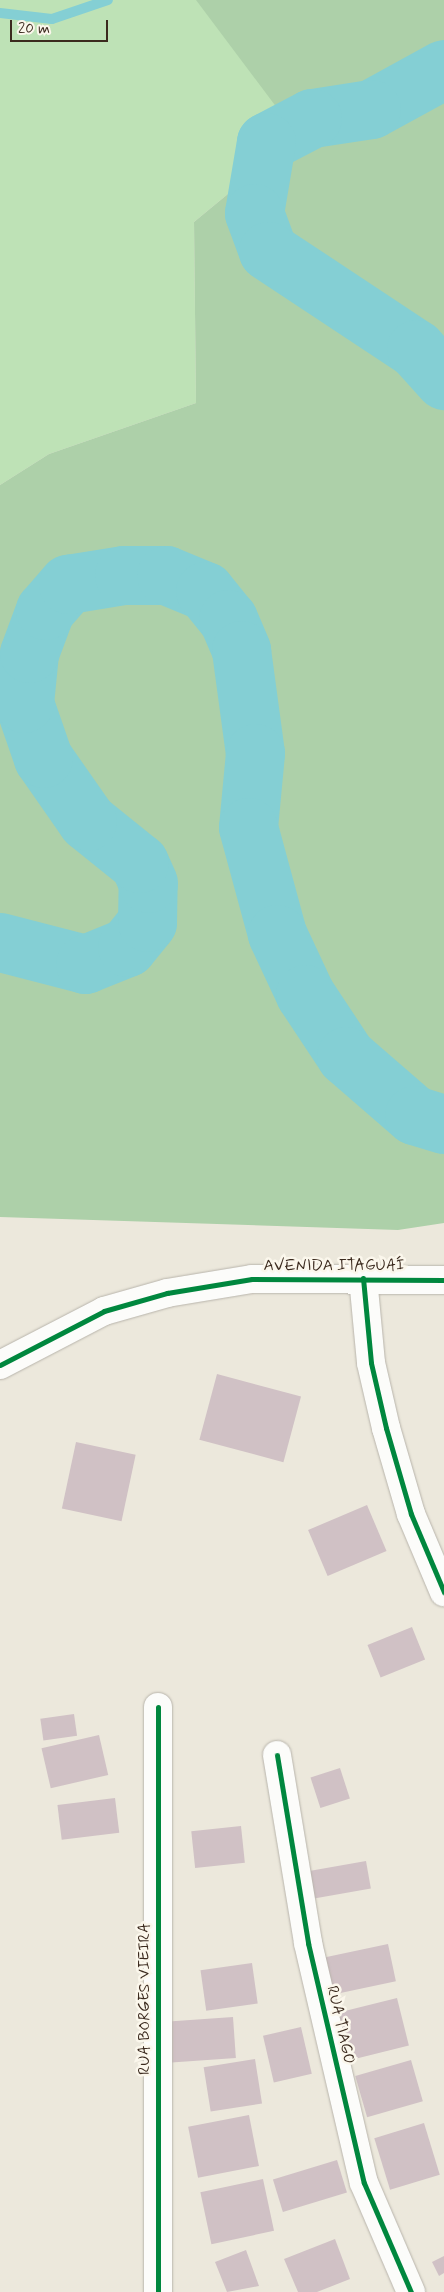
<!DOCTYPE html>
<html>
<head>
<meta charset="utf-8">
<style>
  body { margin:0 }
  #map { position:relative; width:444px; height:2292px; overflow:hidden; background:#ece8dc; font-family:Mynerve,sans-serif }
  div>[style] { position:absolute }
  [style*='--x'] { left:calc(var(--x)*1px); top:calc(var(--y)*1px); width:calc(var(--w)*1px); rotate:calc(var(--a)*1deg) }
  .green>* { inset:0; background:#bee2b6 }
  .forest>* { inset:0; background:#add0a9 }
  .stream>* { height:10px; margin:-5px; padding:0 5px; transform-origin:5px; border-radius:5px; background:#84cfd4 }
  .river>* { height:59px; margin:-29.5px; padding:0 29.5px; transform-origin:29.5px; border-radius:29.5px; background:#84cfd4 }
  .building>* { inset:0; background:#d0c1c5; transform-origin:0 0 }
  .roads { filter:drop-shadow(0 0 1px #b8b4ab) drop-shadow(0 0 1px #b8b4ab) }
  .street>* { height:28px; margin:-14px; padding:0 14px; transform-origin:14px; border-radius:14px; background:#fcfcfa }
  .cycleway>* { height:5px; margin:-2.5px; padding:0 2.5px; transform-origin:2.5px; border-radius:2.5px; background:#00873e }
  span { translate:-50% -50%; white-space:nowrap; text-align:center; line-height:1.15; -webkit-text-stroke:5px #fbf7ec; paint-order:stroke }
  .street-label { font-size:16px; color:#3b2a1e }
  .scale { position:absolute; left:10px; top:20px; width:98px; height:22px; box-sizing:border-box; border:2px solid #3b2a1e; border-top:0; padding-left:6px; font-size:15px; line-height:18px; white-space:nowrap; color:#3b2a1e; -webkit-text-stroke:4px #fbf7ec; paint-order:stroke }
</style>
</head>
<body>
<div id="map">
  <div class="green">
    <i style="clip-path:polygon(0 0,201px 0,298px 136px,194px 222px,196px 403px,49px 454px,0 485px)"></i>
  </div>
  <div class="forest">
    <i style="clip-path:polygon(196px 0,444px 0,444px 1223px,398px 1230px,0 1217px,0 485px,49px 454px,196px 403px,194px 222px,298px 136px)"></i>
  </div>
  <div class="stream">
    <i style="--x:0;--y:13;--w:52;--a:6.6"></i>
    <i style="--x:52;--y:19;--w:59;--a:-18.7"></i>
  </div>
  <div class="river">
    <i style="--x:444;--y:69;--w:83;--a:151.3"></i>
    <i style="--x:371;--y:109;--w:60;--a:171.3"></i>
    <i style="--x:312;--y:118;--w:52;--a:152.4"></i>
    <i style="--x:266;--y:142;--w:72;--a:99.6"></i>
    <i style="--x:254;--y:213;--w:40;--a:69.8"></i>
    <i style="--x:268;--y:251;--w:178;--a:33.5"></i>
    <i style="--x:416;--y:349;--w:42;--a:47.9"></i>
    <i style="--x:0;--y:942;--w:88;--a:14.5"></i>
    <i style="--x:85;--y:964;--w:45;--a:-22"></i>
    <i style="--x:127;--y:947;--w:32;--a:-51"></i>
    <i style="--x:147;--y:922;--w:39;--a:-89"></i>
    <i style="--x:148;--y:883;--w:22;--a:-114"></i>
    <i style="--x:139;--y:863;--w:67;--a:-141.1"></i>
    <i style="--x:87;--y:821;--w:77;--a:-124.9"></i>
    <i style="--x:43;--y:758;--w:58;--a:-109.1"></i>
    <i style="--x:24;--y:703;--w:50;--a:-84.3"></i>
    <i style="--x:29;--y:653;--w:46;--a:-69.6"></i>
    <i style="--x:45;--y:610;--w:35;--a:-49"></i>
    <i style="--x:68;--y:584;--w:57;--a:-9.1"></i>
    <i style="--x:124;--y:575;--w:42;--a:0"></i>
    <i style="--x:166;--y:575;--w:42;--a:22.3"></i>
    <i style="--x:205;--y:591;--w:36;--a:51"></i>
    <i style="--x:228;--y:619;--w:34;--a:67"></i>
    <i style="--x:241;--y:650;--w:104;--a:82.3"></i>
    <i style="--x:255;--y:753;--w:74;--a:95.4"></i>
    <i style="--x:248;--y:827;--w:111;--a:74.8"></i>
    <i style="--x:277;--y:934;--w:66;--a:65"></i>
    <i style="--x:305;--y:994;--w:74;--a:56.5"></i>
    <i style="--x:346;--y:1056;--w:90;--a:40.9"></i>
    <i style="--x:414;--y:1115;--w:31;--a:17"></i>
  </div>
  <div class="building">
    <i style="left:217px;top:1374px;width:87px;height:68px;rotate:15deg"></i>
    <i style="left:76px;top:1442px;width:61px;height:68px;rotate:12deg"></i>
    <i style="left:367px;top:1505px;width:50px;height:64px;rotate:67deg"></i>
    <i style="left:412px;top:1627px;width:35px;height:48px;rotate:68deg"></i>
    <i style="left:74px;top:1714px;width:22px;height:34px;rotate:82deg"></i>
    <i style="left:99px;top:1735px;width:41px;height:59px;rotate:77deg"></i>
    <i style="left:340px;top:1768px;width:32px;height:31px;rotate:72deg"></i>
    <i style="left:115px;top:1798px;width:35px;height:58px;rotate:83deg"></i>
    <i style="left:241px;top:1826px;width:37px;height:50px;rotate:84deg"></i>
    <i style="left:366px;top:1861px;width:28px;height:59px;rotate:80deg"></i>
    <i style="left:388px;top:1944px;width:38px;height:70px;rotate:78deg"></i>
    <i style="left:252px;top:1963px;width:41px;height:52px;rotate:82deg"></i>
    <i style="left:397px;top:1998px;width:49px;height:61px;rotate:76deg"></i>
    <i style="left:233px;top:2017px;width:41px;height:68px;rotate:86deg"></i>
    <i style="left:301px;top:2027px;width:48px;height:39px;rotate:77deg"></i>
    <i style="left:255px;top:2059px;width:45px;height:52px;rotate:81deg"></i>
    <i style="left:411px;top:2060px;width:43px;height:58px;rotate:74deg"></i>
    <i style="left:249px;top:2115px;width:52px;height:62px;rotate:79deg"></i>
    <i style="left:424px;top:2123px;width:54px;height:52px;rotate:73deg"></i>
    <i style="left:337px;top:2160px;width:34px;height:67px;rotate:73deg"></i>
    <i style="left:263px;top:2179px;width:53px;height:64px;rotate:78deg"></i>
    <i style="clip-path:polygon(335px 2239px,350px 2279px,317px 2292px,298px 2292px,284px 2259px)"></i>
    <i style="clip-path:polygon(246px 2250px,259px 2286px,227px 2292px,215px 2262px)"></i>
    <i style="clip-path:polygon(444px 2256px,444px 2273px,439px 2276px,432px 2262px)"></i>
  </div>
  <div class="roads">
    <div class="street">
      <i style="--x:363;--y:1278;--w:85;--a:84.6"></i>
      <i style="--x:371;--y:1363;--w:67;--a:77"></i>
      <i style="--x:386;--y:1428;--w:90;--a:73.8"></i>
      <i style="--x:411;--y:1514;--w:85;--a:67.1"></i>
      <i style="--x:0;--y:1365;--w:117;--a:-27.4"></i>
      <i style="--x:104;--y:1311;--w:66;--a:-15.9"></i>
      <i style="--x:167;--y:1293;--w:86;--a:-9.4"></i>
      <i style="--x:252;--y:1279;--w:192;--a:0.3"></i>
      <i style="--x:277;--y:1755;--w:191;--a:80.6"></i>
      <i style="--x:308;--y:1943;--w:246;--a:76.9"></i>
      <i style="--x:364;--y:2183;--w:119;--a:66.7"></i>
      <i style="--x:158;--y:2292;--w:585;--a:-90"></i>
    </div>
  </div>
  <div class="cycleway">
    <i style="--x:363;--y:1278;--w:85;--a:84.6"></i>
    <i style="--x:371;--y:1363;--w:67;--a:77"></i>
    <i style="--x:386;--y:1428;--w:90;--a:73.8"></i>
    <i style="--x:411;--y:1514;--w:85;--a:67.1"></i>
    <i style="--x:0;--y:1365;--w:117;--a:-27.4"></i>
    <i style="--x:104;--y:1311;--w:66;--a:-15.9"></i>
    <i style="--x:167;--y:1293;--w:86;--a:-9.4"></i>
    <i style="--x:252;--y:1279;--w:192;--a:0.3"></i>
    <i style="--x:277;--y:1755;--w:191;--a:80.6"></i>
    <i style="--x:308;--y:1943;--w:246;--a:76.9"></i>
    <i style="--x:364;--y:2183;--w:119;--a:66.7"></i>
    <i style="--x:158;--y:2292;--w:585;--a:-90"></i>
  </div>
  <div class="street-label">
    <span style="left:334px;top:1266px">AVENIDA ITAGUAÍ</span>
    <span style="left:145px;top:1999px;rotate:-90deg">RUA BORGES VIEIRA</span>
    <span style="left:340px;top:2025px;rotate:77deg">RUA TIAGO</span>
  </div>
  <div class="scale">20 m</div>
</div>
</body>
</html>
